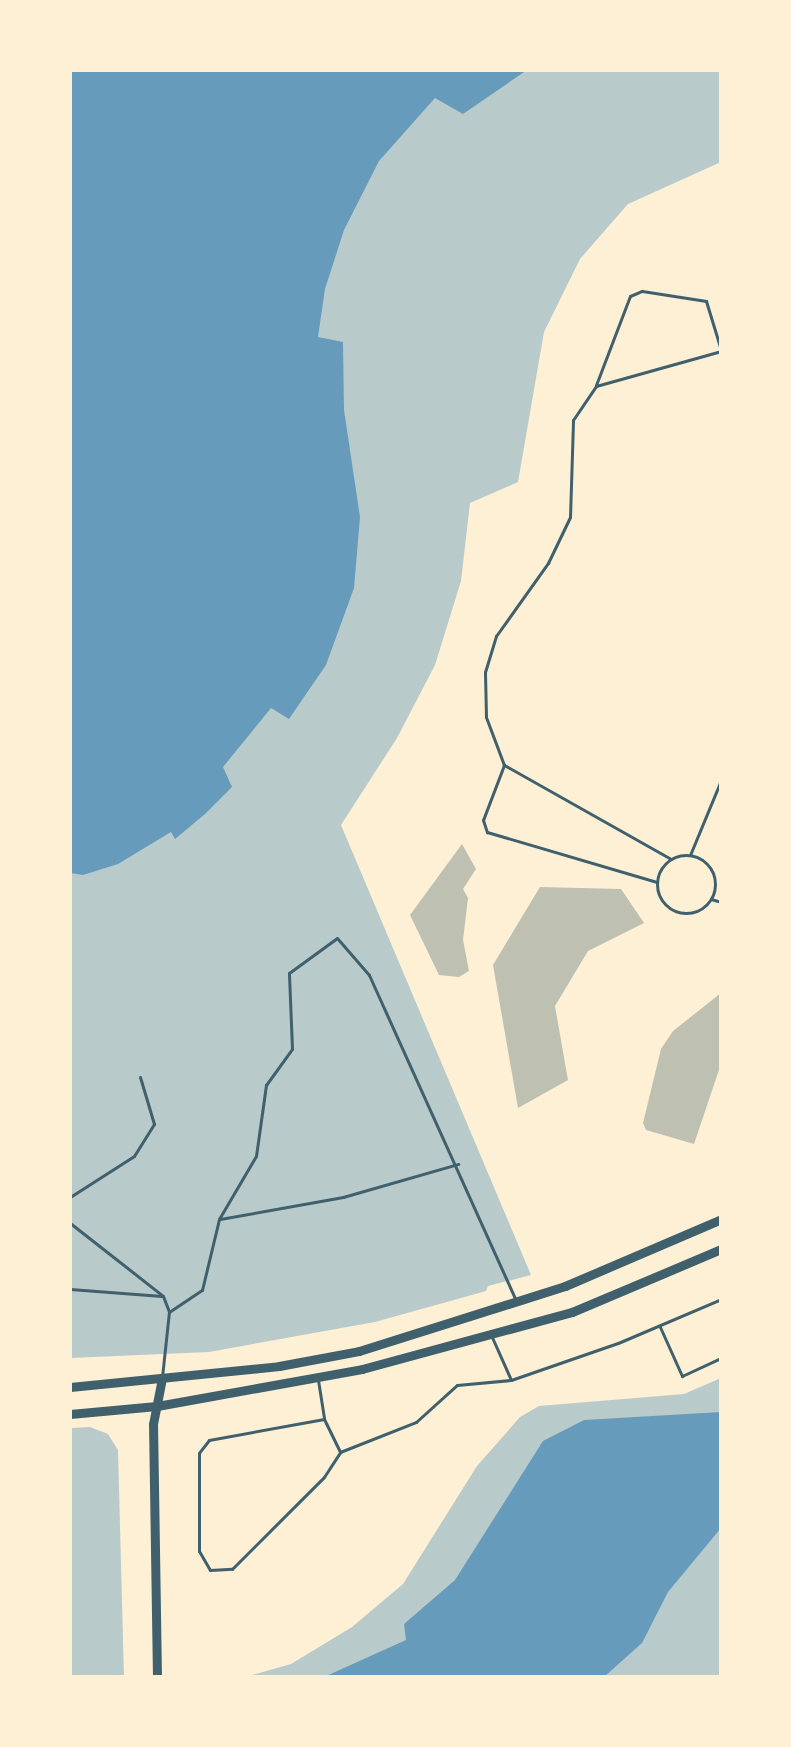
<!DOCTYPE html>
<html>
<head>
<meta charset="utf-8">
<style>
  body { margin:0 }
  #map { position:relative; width:791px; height:1747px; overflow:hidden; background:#fdf0d5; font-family:"Roboto Condensed",sans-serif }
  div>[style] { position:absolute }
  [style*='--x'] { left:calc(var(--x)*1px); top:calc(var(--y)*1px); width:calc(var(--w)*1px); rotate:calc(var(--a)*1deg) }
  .green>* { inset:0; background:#b9caca }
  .water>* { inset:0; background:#669bbc }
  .building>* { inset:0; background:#bec0b2 }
  .service>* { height:3px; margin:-1.5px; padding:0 1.5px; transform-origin:1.5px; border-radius:1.5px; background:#3f606c }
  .service>.ring { margin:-1.5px; padding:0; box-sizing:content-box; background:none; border:3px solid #3f606c; border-radius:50% }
  .tertiary>* { height:9px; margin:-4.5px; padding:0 4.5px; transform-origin:4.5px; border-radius:4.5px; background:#3f606c }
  span { translate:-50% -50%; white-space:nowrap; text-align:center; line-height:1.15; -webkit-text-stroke:6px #fdf0d5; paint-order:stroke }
  .frame { position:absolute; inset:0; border:72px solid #fdf0d5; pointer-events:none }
</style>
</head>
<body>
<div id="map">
  <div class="green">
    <i style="clip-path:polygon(70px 70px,721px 70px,721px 162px,628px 204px,580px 259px,544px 332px,518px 482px,470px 503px,461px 581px,435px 665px,397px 738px,341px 825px,531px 1275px,488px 1286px,486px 1291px,375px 1322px,209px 1352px,70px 1358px)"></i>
    <i style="clip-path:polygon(721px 1378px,721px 1677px,245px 1677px,291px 1664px,352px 1627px,403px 1584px,477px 1466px,520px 1417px,539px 1406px,684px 1394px)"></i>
    <i style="clip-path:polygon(90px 1427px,108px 1434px,118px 1450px,124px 1677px,70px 1677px,70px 1428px)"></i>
  </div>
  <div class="water">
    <i style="clip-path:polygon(70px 70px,527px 70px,463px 114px,435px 98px,379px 161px,344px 230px,325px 289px,318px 337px,343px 342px,344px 410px,360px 517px,354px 588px,326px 665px,289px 719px,271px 708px,223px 767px,232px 787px,205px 814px,175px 839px,171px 832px,118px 864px,83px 875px,70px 873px)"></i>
    <i style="clip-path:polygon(721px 1412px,721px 1528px,668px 1592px,642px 1643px,604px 1677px,324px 1677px,406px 1640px,404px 1624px,455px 1580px,543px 1441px,584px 1420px)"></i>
  </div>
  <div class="building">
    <i style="clip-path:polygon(462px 844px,476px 869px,463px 889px,468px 898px,463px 940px,469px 971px,459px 977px,439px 975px,410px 915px)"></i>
    <i style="clip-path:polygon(540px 887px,621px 889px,644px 923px,588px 951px,555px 1006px,568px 1080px,518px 1108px,493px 965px)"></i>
    <i style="clip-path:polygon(721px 993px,721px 1064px,694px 1144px,646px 1130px,643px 1123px,661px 1049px,673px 1031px)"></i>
  </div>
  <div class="service">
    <i style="--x:596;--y:385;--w:95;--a:-69.1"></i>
    <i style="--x:630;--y:296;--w:13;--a:-23"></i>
    <i style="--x:642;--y:291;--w:65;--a:8.9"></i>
    <i style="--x:706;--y:301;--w:51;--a:73"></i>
    <i style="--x:504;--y:765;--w:59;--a:110.9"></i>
    <i style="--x:483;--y:820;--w:13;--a:72"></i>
    <i style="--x:487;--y:832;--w:177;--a:16.4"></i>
    <i style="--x:690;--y:855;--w:81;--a:-67.5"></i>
    <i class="ring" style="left:657px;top:855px;width:55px;height:55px"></i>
    <i style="--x:671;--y:859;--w:192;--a:-150.6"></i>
    <i style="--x:504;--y:765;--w:51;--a:-110.6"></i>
    <i style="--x:486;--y:717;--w:45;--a:-91.3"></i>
    <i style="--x:485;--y:672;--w:38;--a:-73"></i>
    <i style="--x:496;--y:636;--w:90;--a:-54.5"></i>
    <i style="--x:548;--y:563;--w:51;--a:-64.4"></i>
    <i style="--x:570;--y:517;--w:97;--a:-88.2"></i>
    <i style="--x:573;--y:420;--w:41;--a:-55.9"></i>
    <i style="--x:596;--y:386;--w:130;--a:-15.6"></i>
    <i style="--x:711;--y:899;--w:10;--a:17"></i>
    <i style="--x:70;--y:1197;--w:76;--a:-32.6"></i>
    <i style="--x:134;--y:1156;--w:38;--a:-58"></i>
    <i style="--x:154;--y:1124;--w:49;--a:-106.6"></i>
    <i style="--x:220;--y:1219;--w:125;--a:-10.1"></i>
    <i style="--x:343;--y:1197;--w:120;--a:-16"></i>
    <i style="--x:70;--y:1223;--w:118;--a:38.1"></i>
    <i style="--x:163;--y:1296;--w:17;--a:69"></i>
    <i style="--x:70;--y:1289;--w:92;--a:4.4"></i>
    <i style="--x:660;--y:1327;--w:54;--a:65.8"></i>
    <i style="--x:682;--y:1376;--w:43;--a:-24.8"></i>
    <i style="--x:491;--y:1335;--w:49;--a:66"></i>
    <i style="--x:511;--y:1380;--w:113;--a:-19.1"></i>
    <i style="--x:618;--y:1343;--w:112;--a:-23.1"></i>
    <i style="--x:162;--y:1377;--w:65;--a:-83.9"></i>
    <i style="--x:169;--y:1312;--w:40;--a:-34"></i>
    <i style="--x:202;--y:1290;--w:73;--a:-76.5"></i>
    <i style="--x:219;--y:1219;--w:73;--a:-59.6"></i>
    <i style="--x:256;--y:1156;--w:72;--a:-82"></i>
    <i style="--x:266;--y:1085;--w:44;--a:-54.2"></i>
    <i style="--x:292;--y:1049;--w:76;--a:-92.3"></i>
    <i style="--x:289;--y:973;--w:59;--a:-36.1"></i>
    <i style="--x:337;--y:938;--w:49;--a:49.1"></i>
    <i style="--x:369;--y:975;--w:357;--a:65.7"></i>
    <i style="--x:318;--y:1380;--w:39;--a:81"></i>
    <i style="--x:324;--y:1419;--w:37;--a:64"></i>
    <i style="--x:324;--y:1419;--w:117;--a:169.7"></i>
    <i style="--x:209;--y:1440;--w:16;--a:128"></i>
    <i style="--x:199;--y:1453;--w:98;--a:90"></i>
    <i style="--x:199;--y:1551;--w:22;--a:60"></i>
    <i style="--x:210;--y:1570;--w:22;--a:-3"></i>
    <i style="--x:232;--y:1569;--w:130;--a:-45"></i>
    <i style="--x:324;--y:1477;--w:30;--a:-57"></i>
    <i style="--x:340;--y:1452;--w:82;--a:-21.5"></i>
    <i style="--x:416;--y:1422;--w:55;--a:-42.1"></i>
    <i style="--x:457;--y:1385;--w:54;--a:-5.3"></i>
  </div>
  <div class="tertiary">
    <i style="--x:70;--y:1387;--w:210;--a:-5.7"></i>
    <i style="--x:279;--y:1366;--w:81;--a:-10.6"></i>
    <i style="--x:359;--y:1351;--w:216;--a:-17.5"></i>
    <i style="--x:565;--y:1286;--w:170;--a:-23.2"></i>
    <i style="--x:70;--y:1414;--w:87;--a:-5.3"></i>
    <i style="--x:157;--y:1406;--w:208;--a:-10.2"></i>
    <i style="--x:362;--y:1369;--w:218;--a:-15.2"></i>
    <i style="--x:572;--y:1312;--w:162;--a:-22.9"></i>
    <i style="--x:157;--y:1677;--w:253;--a:-90.9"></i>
    <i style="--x:153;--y:1424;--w:47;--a:-78.9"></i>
  </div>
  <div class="frame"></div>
</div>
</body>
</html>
